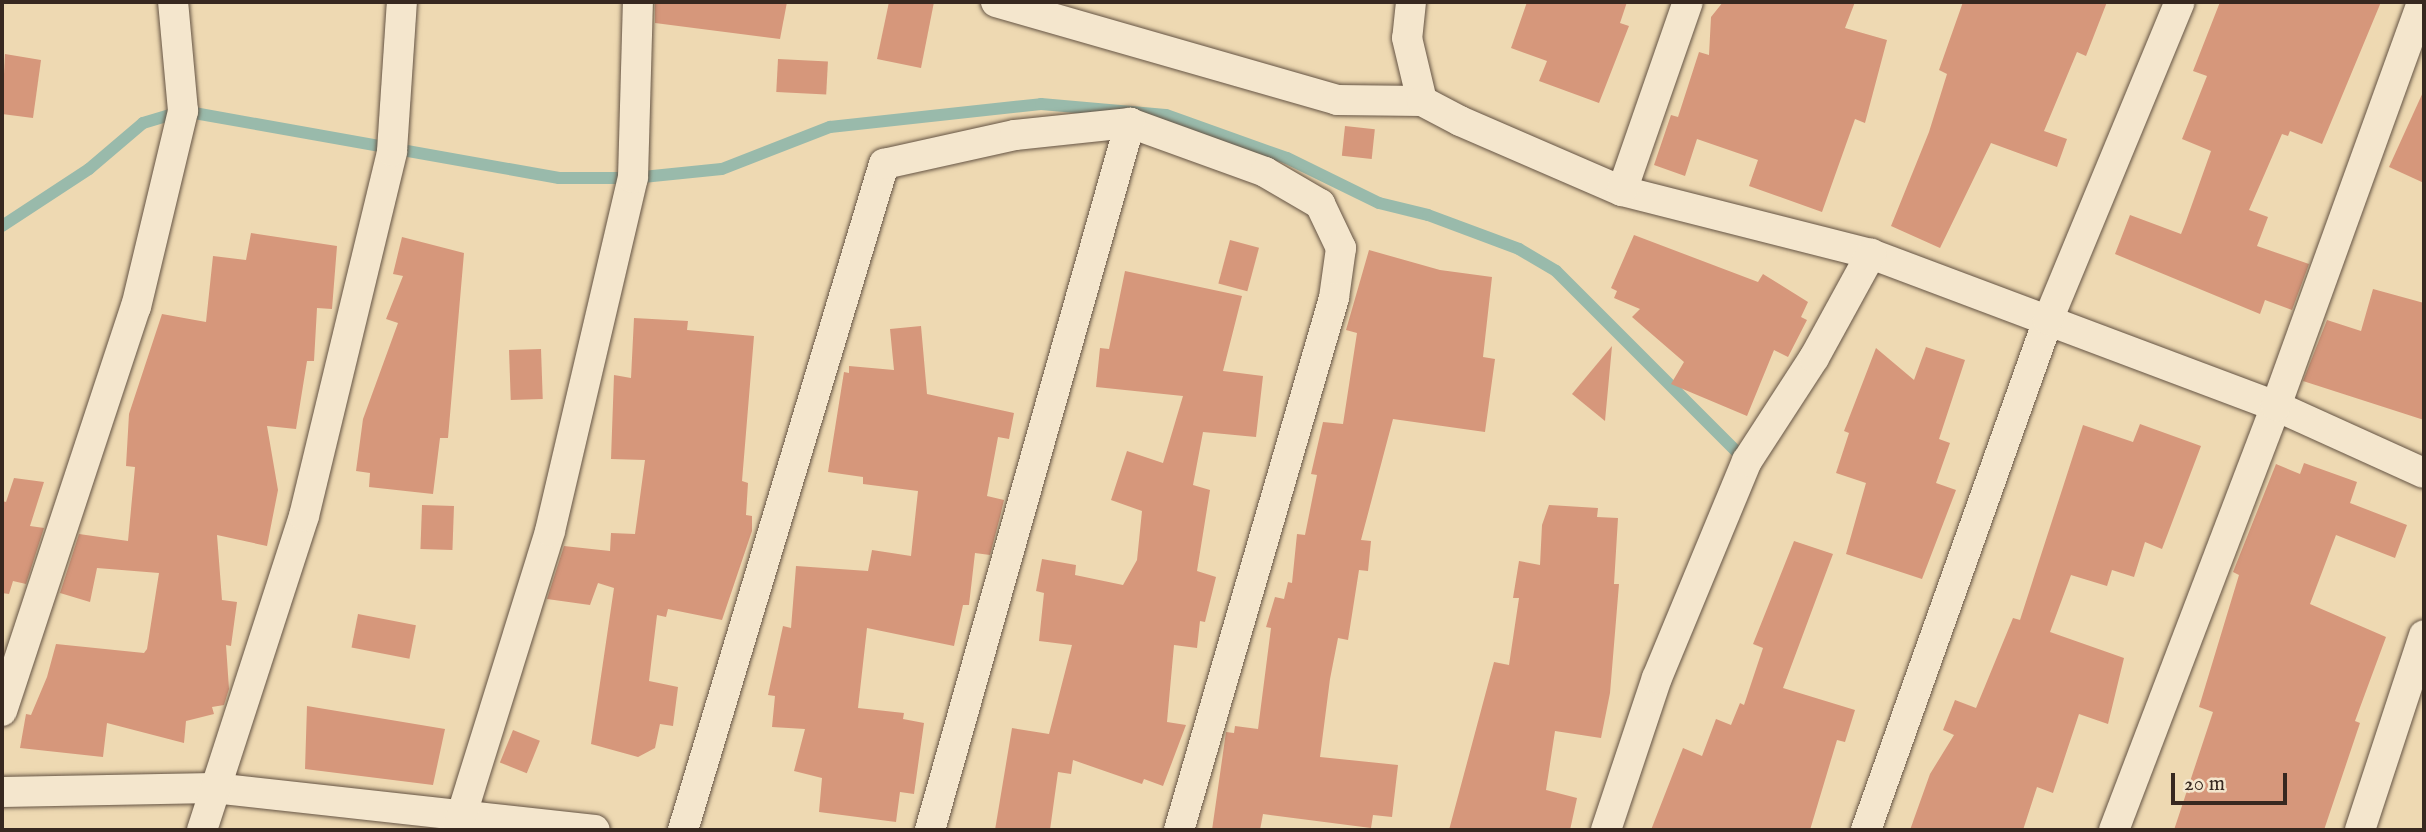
<!DOCTYPE html>
<html>
<head>
<meta charset="utf-8">
<style>
  body { margin:0 }
  #map { position:relative; width:2426px; height:832px; overflow:hidden; background:#eed9b2; font-family:"IM FELL English",serif }
  div>[style] { position:absolute }
  [style*='--x'] { left:calc(var(--x)*1px); top:calc(var(--y)*1px); width:calc(var(--w)*1px); rotate:calc(var(--a)*1deg) }
  .stream>* { height:12px; margin:-6px; padding:0 6px; transform-origin:6px; border-radius:6px; background:#99baab }
  .building>* { inset:0; background:#d6977b; transform-origin:0 0 }
  .roads { filter:drop-shadow(0 0 2px #655444) drop-shadow(0 0 2px #655444) }
  .street>* { height:30px; margin:-15px; padding:0 15px; transform-origin:15px; border-radius:15px; background:#f4e6cd }
  span { translate:-50% -50%; white-space:nowrap; text-align:center; line-height:1.15; -webkit-text-stroke:6px #f4e6cd; paint-order:stroke }
  .frame { position:absolute; inset:0; border:4px solid #372820; pointer-events:none }
  .scale { position:absolute; left:2171px; top:773px; width:116px; height:32px; box-sizing:border-box; border:4px solid #372820; border-top:0; padding-left:9px; font-size:21px; line-height:24px; white-space:nowrap; color:#372820; -webkit-text-stroke:5px #f4e6cd; paint-order:stroke }
</style>
</head>
<body>
<div id="map">
  <div class="stream">
    <i style="--x:2;--y:226;--w:104;--a:-33.2"></i>
    <i style="--x:89;--y:169;--w:71;--a:-40.4"></i>
    <i style="--x:143;--y:123;--w:42;--a:-16.7"></i>
    <i style="--x:183;--y:111;--w:382;--a:10.1"></i>
    <i style="--x:559;--y:178;--w:74;--a:0"></i>
    <i style="--x:633;--y:178;--w:89;--a:-5.8"></i>
    <i style="--x:722;--y:169;--w:116;--a:-21.3"></i>
    <i style="--x:830;--y:127;--w:212;--a:-6.2"></i>
    <i style="--x:1041;--y:104;--w:125;--a:5"></i>
    <i style="--x:1166;--y:115;--w:128;--a:19.6"></i>
    <i style="--x:1287;--y:158;--w:102;--a:26.1"></i>
    <i style="--x:1379;--y:203;--w:50;--a:13.8"></i>
    <i style="--x:1428;--y:215;--w:97;--a:20.5"></i>
    <i style="--x:1519;--y:249;--w:43;--a:30.7"></i>
    <i style="--x:1556;--y:271;--w:269;--a:45"></i>
  </div>
  <div class="building">
    <i style="clip-path:polygon(655px 2px,787px 2px,780px 39px,655px 23px)"></i>
    <i style="clip-path:polygon(889px 2px,934px 2px,921px 68px,877px 59px)"></i>
    <i style="clip-path:polygon(1527px 2px,1627px 2px,1620px 23px,1629px 26px,1599px 103px,1539px 81px,1547px 61px,1511px 48px)"></i>
    <i style="clip-path:polygon(1723px 2px,1855px 2px,1845px 28px,1887px 40px,1865px 123px,1855px 119px,1822px 212px,1749px 186px,1758px 160px,1697px 139px,1685px 176px,1654px 165px,1671px 115px,1678px 117px,1699px 52px,1709px 55px,1711px 17px)"></i>
    <i style="clip-path:polygon(1963px 2px,2107px 2px,2086px 56px,2077px 52px,2044px 131px,2067px 139px,2057px 167px,1991px 143px,1940px 248px,1891px 226px,1929px 132px,1947px 74px,1939px 70px)"></i>
    <i style="clip-path:polygon(2220px 2px,2381px 2px,2322px 144px,2290px 131px,2288px 136px,2282px 134px,2249px 210px,2268px 217px,2257px 246px,2309px 264px,2292px 310px,2265px 300px,2260px 314px,2115px 254px,2130px 215px,2181px 234px,2185px 224px,2211px 151px,2182px 139px,2207px 76px,2193px 71px)"></i>
    <i style="clip-path:polygon(5px 54px,41px 60px,33px 118px,2px 114px)"></i>
    <i style="left:778px;top:59px;width:50px;height:33px;rotate:3deg"></i>
    <i style="clip-path:polygon(2424px 90px,2424px 183px,2389px 167px)"></i>
    <i style="left:1345px;top:126px;width:30px;height:30px;rotate:6deg"></i>
    <i style="clip-path:polygon(251px 233px,337px 246px,332px 309px,317px 308px,314px 361px,307px 361px,296px 429px,267px 426px,278px 490px,267px 546px,217px 535px,222px 600px,237px 602px,231px 646px,226px 645px,229px 689px,224px 705px,212px 707px,214px 714px,186px 721px,184px 743px,107px 723px,103px 757px,20px 748px,26px 714px,31px 715px,47px 677px,56px 644px,144px 653px,147px 649px,159px 573px,97px 568px,90px 602px,60px 593px,79px 534px,128px 541px,135px 467px,126px 466px,129px 414px,162px 314px,206px 322px,213px 256px,246px 260px)"></i>
    <i style="clip-path:polygon(1634px 235px,1758px 282px,1763px 274px,1808px 302px,1801px 317px,1807px 320px,1788px 357px,1774px 350px,1747px 416px,1671px 384px,1684px 362px,1632px 317px,1640px 309px,1614px 298px,1617px 291px,1611px 288px)"></i>
    <i style="clip-path:polygon(402px 237px,464px 253px,448px 438px,440px 438px,433px 494px,369px 487px,370px 473px,356px 471px,363px 419px,398px 323px,386px 319px,403px 276px,393px 274px)"></i>
    <i style="left:1230px;top:240px;width:30px;height:45px;rotate:15deg"></i>
    <i style="clip-path:polygon(1369px 250px,1440px 270px,1492px 277px,1483px 357px,1495px 359px,1485px 432px,1393px 419px,1361px 540px,1371px 541px,1368px 571px,1359px 570px,1348px 640px,1338px 638px,1330px 679px,1320px 757px,1398px 765px,1392px 817px,1373px 815px,1371px 828px,1263px 814px,1260px 830px,1212px 830px,1226px 732px,1234px 733px,1235px 726px,1258px 729px,1271px 628px,1266px 627px,1275px 597px,1284px 599px,1288px 582px,1292px 583px,1297px 534px,1305px 535px,1317px 475px,1311px 474px,1323px 422px,1343px 424px,1357px 333px,1346px 330px)"></i>
    <i style="clip-path:polygon(1125px 271px,1242px 296px,1223px 371px,1263px 376px,1256px 437px,1203px 432px,1193px 485px,1210px 490px,1197px 571px,1216px 577px,1205px 622px,1200px 621px,1197px 648px,1174px 645px,1167px 722px,1186px 725px,1163px 786px,1144px 779px,1142px 784px,1073px 760px,1071px 774px,1058px 772px,1050px 830px,995px 830px,1012px 728px,1049px 734px,1072px 645px,1039px 641px,1044px 593px,1036px 591px,1042px 559px,1076px 565px,1075px 575px,1123px 585px,1137px 560px,1142px 511px,1111px 500px,1127px 451px,1163px 463px,1183px 396px,1096px 387px,1100px 348px,1109px 349px)"></i>
    <i style="clip-path:polygon(2373px 289px,2424px 303px,2424px 420px,2303px 381px,2327px 320px,2361px 331px)"></i>
    <i style="clip-path:polygon(634px 318px,688px 321px,687px 330px,754px 336px,742px 481px,748px 483px,746px 515px,752px 516px,752px 531px,722px 620px,668px 609px,666px 617px,657px 615px,649px 681px,678px 687px,673px 726px,660px 724px,655px 748px,638px 757px,591px 744px,614px 588px,598px 583px,590px 605px,547px 599px,564px 546px,610px 551px,611px 533px,635px 534px,645px 460px,611px 459px,614px 375px,631px 378px)"></i>
    <i style="clip-path:polygon(921px 326px,927px 394px,1014px 413px,1009px 439px,998px 437px,987px 496px,1004px 500px,1000px 517px,990px 555px,975px 553px,969px 605px,963px 605px,954px 646px,867px 628px,858px 708px,904px 713px,903px 719px,924px 723px,914px 794px,900px 792px,896px 822px,819px 812px,822px 778px,794px 771px,805px 729px,772px 727px,775px 696px,768px 695px,783px 626px,791px 628px,796px 566px,868px 571px,872px 550px,911px 556px,918px 491px,863px 484px,863px 477px,828px 472px,844px 372px,849px 373px,849px 366px,894px 370px,890px 329px)"></i>
    <i style="clip-path:polygon(1612px 346px,1605px 421px,1572px 394px)"></i>
    <i style="clip-path:polygon(1926px 347px,1965px 360px,1939px 439px,1950px 443px,1936px 483px,1956px 490px,1922px 579px,1846px 554px,1866px 483px,1836px 473px,1849px 433px,1844px 431px,1876px 348px,1914px 380px)"></i>
    <i style="left:541px;top:349px;width:50px;height:32px;rotate:88deg"></i>
    <i style="clip-path:polygon(2140px 424px,2201px 446px,2162px 549px,2145px 542px,2134px 577px,2112px 570px,2107px 586px,2071px 575px,2050px 632px,2124px 658px,2108px 724px,2079px 714px,2053px 793px,2037px 787px,2023px 830px,1910px 830px,1930px 774px,1954px 735px,1943px 730px,1955px 700px,1976px 708px,2013px 618px,2020px 620px,2083px 425px,2133px 442px)"></i>
    <i style="clip-path:polygon(2304px 463px,2357px 482px,2350px 503px,2407px 525px,2395px 558px,2336px 535px,2310px 604px,2386px 637px,2355px 721px,2360px 723px,2324px 830px,2174px 830px,2213px 712px,2199px 707px,2239px 575px,2233px 572px,2276px 464px,2300px 474px)"></i>
    <i style="clip-path:polygon(14px 478px,44px 482px,30px 526px,44px 528px,26px 584px,13px 581px,9px 594px,2px 593px,2px 501px,6px 502px)"></i>
    <i style="left:422px;top:505px;width:32px;height:44px;rotate:2deg"></i>
    <i style="clip-path:polygon(1549px 505px,1598px 508px,1597px 517px,1618px 518px,1614px 584px,1619px 584px,1610px 693px,1601px 738px,1555px 731px,1546px 790px,1577px 798px,1570px 830px,1449px 830px,1494px 662px,1509px 665px,1519px 598px,1513px 598px,1519px 561px,1540px 565px,1542px 525px)"></i>
    <i style="clip-path:polygon(1794px 541px,1833px 554px,1783px 688px,1855px 710px,1845px 742px,1837px 740px,1810px 830px,1651px 830px,1683px 748px,1702px 756px,1716px 719px,1731px 725px,1740px 703px,1744px 705px,1763px 648px,1753px 644px)"></i>
    <i style="left:358px;top:614px;width:59px;height:34px;rotate:11deg"></i>
    <i style="clip-path:polygon(307px 706px,445px 729px,433px 785px,305px 769px)"></i>
    <i style="left:513px;top:730px;width:29px;height:35px;rotate:22deg"></i>
  </div>
  <div class="roads">
    <div class="street">
      <i style="--x:996;--y:2;--w:355;--a:16"></i>
      <i style="--x:1337;--y:100;--w:85;--a:0.7"></i>
      <i style="--x:1411;--y:2;--w:36;--a:96"></i>
      <i style="--x:1407;--y:38;--w:65;--a:76.6"></i>
      <i style="--x:1422;--y:101;--w:43;--a:27.8"></i>
      <i style="--x:1460;--y:121;--w:176;--a:23.4"></i>
      <i style="--x:1622;--y:191;--w:257;--a:14.2"></i>
      <i style="--x:1871;--y:254;--w:433;--a:20.6"></i>
      <i style="--x:2276;--y:406;--w:162;--a:24.4"></i>
      <i style="--x:1622;--y:191;--w:200;--a:-70.8"></i>
      <i style="--x:2;--y:711;--w:426;--a:-71.7"></i>
      <i style="--x:136;--y:307;--w:202;--a:-76.5"></i>
      <i style="--x:183;--y:111;--w:109;--a:-95.2"></i>
      <i style="--x:2;--y:792;--w:212;--a:-1.1"></i>
      <i style="--x:214;--y:788;--w:383;--a:6.3"></i>
      <i style="--x:202;--y:830;--w:330;--a:-72"></i>
      <i style="--x:304;--y:516;--w:375;--a:-76.4"></i>
      <i style="--x:392;--y:151;--w:149;--a:-86.2"></i>
      <i style="--x:457;--y:830;--w:313;--a:-72.7"></i>
      <i style="--x:550;--y:531;--w:363;--a:-76.8"></i>
      <i style="--x:633;--y:178;--w:176;--a:-88.4"></i>
      <i style="--x:683;--y:830;--w:696;--a:-73.21"></i>
      <i style="--x:884;--y:164;--w:134;--a:-12.5"></i>
      <i style="--x:1015;--y:135;--w:116;--a:-6"></i>
      <i style="--x:1130;--y:123;--w:144;--a:19.9"></i>
      <i style="--x:1265;--y:172;--w:64;--a:30.2"></i>
      <i style="--x:1320;--y:204;--w:49;--a:64.5"></i>
      <i style="--x:1341;--y:248;--w:50;--a:98"></i>
      <i style="--x:1334;--y:298;--w:554;--a:106.24"></i>
      <i style="--x:930;--y:830;--w:735;--a:-74.2"></i>
      <i style="--x:1606;--y:830;--w:160;--a:-71.5"></i>
      <i style="--x:1657;--y:678;--w:235;--a:-67.5"></i>
      <i style="--x:1747;--y:461;--w:123;--a:-57"></i>
      <i style="--x:1814;--y:358;--w:119;--a:-61.3"></i>
      <i style="--x:1866;--y:830;--w:542;--a:-70.36"></i>
      <i style="--x:2048;--y:320;--w:344;--a:-67.5"></i>
      <i style="--x:2114;--y:830;--w:454;--a:-69.1"></i>
      <i style="--x:2276;--y:406;--w:430;--a:-70.1"></i>
      <i style="--x:2360;--y:830;--w:205;--a:-71.8"></i>
    </div>
  </div>
  <div class="frame"></div>
  <div class="scale">20 m</div>
</div>
</body>
</html>
